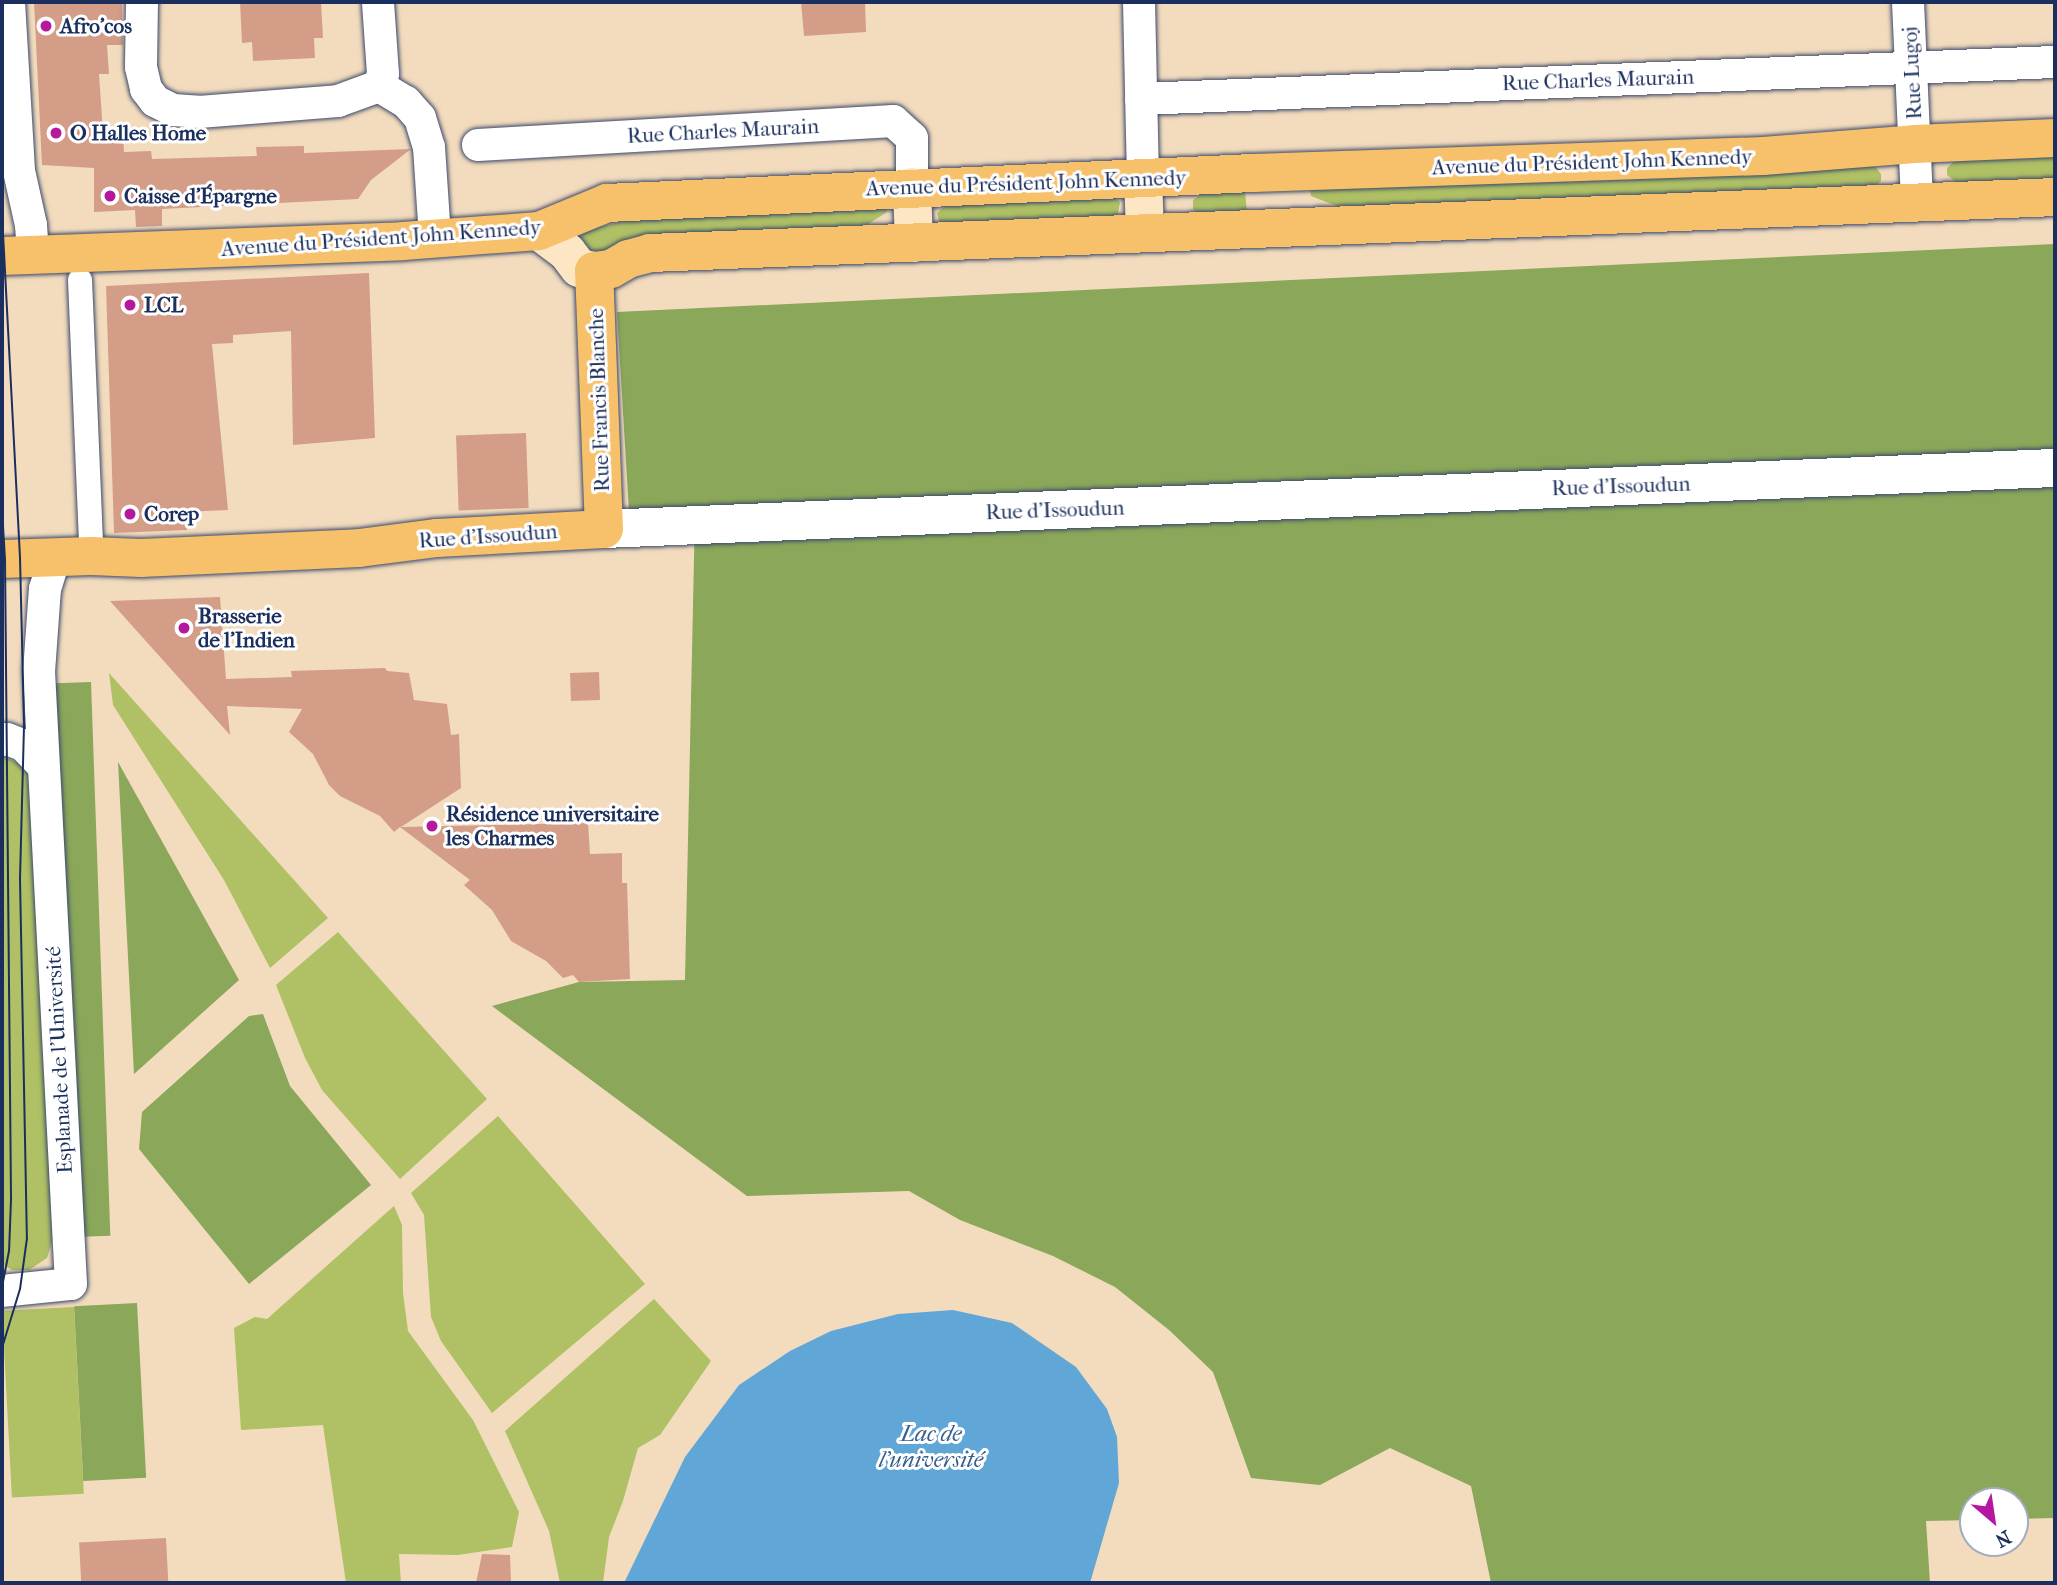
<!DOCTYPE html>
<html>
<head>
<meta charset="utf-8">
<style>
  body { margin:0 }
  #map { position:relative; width:2057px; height:1585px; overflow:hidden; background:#f3dcbd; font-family:"IM FELL French Canon",serif }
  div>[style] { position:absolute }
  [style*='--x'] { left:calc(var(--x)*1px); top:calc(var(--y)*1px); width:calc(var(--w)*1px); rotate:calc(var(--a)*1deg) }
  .green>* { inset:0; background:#afc164; transform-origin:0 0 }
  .forest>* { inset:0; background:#8ba75a; transform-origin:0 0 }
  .water>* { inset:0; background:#60a6d6 }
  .building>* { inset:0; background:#d39d88; transform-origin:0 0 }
  .roads { filter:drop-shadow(0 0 2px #3b496c) drop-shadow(0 0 2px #3b496c) }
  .pedestrian>* { height:24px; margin:-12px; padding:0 12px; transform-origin:12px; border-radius:12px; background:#fff }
  .minor>* { height:32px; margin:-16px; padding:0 16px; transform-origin:16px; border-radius:16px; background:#fff }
  .tertiary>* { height:38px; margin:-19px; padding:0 19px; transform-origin:19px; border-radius:19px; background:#fff }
  .secondary>* { height:38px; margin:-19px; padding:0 19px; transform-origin:19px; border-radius:19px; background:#fce6c4 }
  .primary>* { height:38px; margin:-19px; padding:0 19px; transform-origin:19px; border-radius:19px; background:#f7c06b }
  .tram>* { height:2px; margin:-1px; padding:0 1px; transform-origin:1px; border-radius:1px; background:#1b2f5e }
  .dots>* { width:19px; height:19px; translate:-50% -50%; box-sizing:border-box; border:4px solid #fff; border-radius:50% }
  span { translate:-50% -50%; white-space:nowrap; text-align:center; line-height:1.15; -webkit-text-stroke:6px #fff; paint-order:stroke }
  .poi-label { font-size:21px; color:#1b2f5e; font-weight:700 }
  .left { translate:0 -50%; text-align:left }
  .street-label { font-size:21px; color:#1b2f5e }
  .water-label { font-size:23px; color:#375f8e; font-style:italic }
  .frame { position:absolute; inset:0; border:4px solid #1b2f5e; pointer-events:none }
  .north { position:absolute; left:1959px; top:1487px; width:70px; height:70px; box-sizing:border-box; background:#fff; border:2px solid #a4acbf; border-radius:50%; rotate:151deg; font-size:19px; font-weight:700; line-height:28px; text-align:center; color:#1b2f5e }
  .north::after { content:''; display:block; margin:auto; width:24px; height:32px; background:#b5179e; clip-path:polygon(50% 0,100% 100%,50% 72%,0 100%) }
</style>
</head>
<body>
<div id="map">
  <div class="green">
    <i style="clip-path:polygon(2055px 154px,2055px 179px,1957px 183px,1947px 175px,1947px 168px,1958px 158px)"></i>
    <i style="clip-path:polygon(1874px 165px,1881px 174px,1881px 181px,1872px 189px,1344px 209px,1311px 196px,1310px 190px)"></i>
    <i style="clip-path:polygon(1245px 192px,1247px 212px,1199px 215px,1193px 209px,1193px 200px,1203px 193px)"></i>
    <i style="clip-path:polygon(1116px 198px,1120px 202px,1117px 218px,949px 229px,939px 221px,937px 213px,950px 202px)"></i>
    <i style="clip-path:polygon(886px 206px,887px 212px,859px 230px,596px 259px,580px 239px,584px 231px,642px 216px)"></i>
    <i style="clip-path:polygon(109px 673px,328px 918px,270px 968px,224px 880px,113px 705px)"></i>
    <i style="clip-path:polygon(2px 756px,27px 767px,32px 780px,53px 1239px,47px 1258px,29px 1270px,12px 1270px,2px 1264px)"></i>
    <i style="clip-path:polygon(338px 932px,487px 1099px,400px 1179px,322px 1090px,305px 1058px,276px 985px)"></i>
    <i style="clip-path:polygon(498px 1116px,645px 1284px,492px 1413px,441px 1341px,431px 1317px,424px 1215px,411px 1193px)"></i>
    <i style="clip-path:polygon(394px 1206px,402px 1225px,403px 1293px,408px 1331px,473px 1420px,519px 1512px,512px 1547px,458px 1555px,399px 1554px,401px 1583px,346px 1583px,323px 1425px,241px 1430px,234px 1328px,255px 1317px,267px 1319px)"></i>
    <i style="clip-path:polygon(654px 1299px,711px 1361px,660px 1435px,638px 1448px,623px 1501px,609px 1537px,603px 1583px,560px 1583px,549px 1531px,505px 1431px)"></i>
    <i style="left:74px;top:1307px;width:187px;height:72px;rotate:87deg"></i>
  </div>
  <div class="forest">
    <i style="clip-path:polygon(2055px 244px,2055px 1518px,2015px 1519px,2015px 1501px,1973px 1501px,1973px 1520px,1926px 1521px,1930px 1583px,1491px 1583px,1471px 1486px,1390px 1448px,1320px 1485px,1251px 1478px,1213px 1372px,1169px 1330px,1115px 1287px,1053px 1256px,960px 1220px,909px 1191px,747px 1196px,492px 1006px,579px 982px,685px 980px,695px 511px,629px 512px,617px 312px)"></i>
    <i style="left:91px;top:682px;width:554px;height:43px;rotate:88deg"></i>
    <i style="clip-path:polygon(118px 762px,239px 980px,134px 1074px)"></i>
    <i style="clip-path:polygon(263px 1014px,290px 1086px,371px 1185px,249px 1284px,139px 1149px,142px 1112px,249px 1016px)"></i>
    <i style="left:137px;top:1303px;width:175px;height:63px;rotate:87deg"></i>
  </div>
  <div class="water">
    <i style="clip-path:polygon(953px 1310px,1012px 1323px,1076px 1367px,1107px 1409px,1117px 1437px,1119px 1483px,1090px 1583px,624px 1583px,685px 1457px,739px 1385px,790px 1351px,831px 1331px,898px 1314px)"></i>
  </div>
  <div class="building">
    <i style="clip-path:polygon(34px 2px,122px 2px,123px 45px,107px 45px,109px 74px,99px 74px,103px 133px,123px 133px,124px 152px,151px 151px,152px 159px,257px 156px,256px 147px,304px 146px,304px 153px,411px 149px,371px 180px,358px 199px,162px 209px,162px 226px,136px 227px,135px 210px,94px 212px,94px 168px,42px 165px)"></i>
    <i style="clip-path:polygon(240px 2px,321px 2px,323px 38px,314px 38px,315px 58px,253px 61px,252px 42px,242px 43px)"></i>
    <i style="clip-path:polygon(801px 2px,865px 2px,866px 32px,804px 36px)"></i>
    <i style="clip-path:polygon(369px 273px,375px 438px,293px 445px,291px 331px,233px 335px,233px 343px,212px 344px,228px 510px,184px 512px,187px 530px,114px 533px,106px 286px)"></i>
    <i style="left:526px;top:433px;width:75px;height:70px;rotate:88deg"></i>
    <i style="clip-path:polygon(220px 597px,226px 679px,292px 677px,291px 671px,385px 668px,387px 671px,409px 673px,414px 700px,447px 704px,451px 735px,459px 734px,461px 788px,401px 827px,588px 823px,590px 854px,622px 853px,622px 883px,627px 883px,630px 979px,579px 982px,573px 975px,563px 978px,546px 961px,511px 941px,492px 910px,464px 885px,470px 880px,400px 827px,394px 832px,380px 816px,340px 796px,329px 785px,313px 754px,289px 732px,302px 709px,227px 706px,230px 735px,110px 601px)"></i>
    <i style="left:599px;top:672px;width:28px;height:29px;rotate:88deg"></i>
    <i style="left:166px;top:1538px;width:45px;height:87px;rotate:87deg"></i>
    <i style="clip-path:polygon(482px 1554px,510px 1555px,511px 1583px,476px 1583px)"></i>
  </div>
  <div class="roads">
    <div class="pedestrian">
      <i style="--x:80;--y:280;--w:259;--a:87.6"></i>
    </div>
    <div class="minor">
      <i style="--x:9;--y:2;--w:169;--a:86.6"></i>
      <i style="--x:19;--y:171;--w:55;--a:77.5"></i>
      <i style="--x:31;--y:225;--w:30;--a:86"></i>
      <i style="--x:142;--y:2;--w:65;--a:90.9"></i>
      <i style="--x:141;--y:67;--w:23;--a:77"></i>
      <i style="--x:146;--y:89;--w:15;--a:53"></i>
      <i style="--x:155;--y:101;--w:20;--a:27"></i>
      <i style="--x:173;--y:110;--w:26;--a:4"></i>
      <i style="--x:199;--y:112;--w:139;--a:-4.5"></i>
      <i style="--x:338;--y:101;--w:44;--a:-20.1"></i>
      <i style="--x:379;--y:86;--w:13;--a:-72"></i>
      <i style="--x:383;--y:74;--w:72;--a:-94"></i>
      <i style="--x:1139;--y:2;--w:176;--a:88.7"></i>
      <i style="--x:1908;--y:2;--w:201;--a:87.4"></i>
      <i style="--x:379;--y:86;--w:31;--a:31"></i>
      <i style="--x:406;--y:102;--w:21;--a:49"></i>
      <i style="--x:420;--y:118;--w:30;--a:73"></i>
      <i style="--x:429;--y:147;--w:91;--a:86.2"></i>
      <i style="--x:1141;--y:99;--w:915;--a:-2.32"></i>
      <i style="--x:478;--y:145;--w:416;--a:-3.3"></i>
      <i style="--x:893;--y:121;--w:25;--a:42"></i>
      <i style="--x:912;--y:138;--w:49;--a:90"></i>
      <i style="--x:2;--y:740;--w:5;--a:-11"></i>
      <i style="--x:7;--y:739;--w:17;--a:21"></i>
      <i style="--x:23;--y:745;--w:28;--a:46"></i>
      <i style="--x:2;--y:1291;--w:69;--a:-5.8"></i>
      <i style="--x:71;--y:1284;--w:613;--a:-92.99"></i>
      <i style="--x:39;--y:672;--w:83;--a:-85.9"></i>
      <i style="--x:45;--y:589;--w:34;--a:-73"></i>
    </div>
    <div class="tertiary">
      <i style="--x:604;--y:529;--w:1452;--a:-2.41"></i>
    </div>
    <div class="secondary">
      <i style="--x:1143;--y:178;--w:55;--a:87.9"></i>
      <i style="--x:912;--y:187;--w:56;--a:88"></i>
      <i style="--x:539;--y:231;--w:35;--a:37"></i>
      <i style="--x:567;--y:252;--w:20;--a:53"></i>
      <i style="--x:579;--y:268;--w:15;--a:11"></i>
    </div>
    <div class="primary">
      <i style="--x:2;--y:256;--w:401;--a:-2.1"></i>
      <i style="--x:403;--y:241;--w:136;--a:-4.2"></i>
      <i style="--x:539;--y:231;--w:74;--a:-22.4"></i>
      <i style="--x:607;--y:203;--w:647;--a:-2.66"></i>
      <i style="--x:1253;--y:173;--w:510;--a:-1.91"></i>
      <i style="--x:1763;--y:156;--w:152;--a:-4.5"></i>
      <i style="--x:1915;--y:144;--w:140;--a:-2.5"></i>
      <i style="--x:2;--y:559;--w:89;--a:-1.9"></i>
      <i style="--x:91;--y:556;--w:50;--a:2.3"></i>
      <i style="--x:141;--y:558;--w:218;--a:-2.6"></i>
      <i style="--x:359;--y:548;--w:79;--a:-7.3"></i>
      <i style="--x:437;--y:538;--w:167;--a:-3.1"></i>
      <i style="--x:604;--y:529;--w:258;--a:-92.2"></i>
      <i style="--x:594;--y:271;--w:17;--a:-7"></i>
      <i style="--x:611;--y:269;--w:20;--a:-30"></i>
      <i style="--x:628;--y:259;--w:23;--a:-15"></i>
      <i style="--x:650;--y:253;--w:1406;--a:-2.28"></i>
    </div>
  </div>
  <div class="tram">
    <i style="--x:2;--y:214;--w:344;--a:87"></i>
    <i style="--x:20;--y:558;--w:168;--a:88.6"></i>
    <i style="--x:24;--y:726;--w:153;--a:91.5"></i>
    <i style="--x:20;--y:879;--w:359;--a:88.9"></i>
    <i style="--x:27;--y:1238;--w:51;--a:97.8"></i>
    <i style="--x:20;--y:1289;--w:62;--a:107"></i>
    <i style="--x:2;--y:509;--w:50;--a:86.6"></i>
    <i style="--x:5;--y:559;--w:641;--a:89.46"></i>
    <i style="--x:11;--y:1200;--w:51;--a:92.2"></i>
    <i style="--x:9;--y:1251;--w:38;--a:101"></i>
  </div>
  <div class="dots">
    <i style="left:46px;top:26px;background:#b5179e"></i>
    <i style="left:56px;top:133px;background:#b5179e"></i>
    <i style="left:110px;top:196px;background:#b5179e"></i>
    <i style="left:130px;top:305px;background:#b5179e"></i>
    <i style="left:130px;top:514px;background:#b5179e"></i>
    <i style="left:184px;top:628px;background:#b5179e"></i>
    <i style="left:432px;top:826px;background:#b5179e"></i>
  </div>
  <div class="poi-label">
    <span class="left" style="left:60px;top:26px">Afro'cos</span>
    <span class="left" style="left:70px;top:133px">O Halles Home</span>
    <span class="left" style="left:124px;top:196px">Caisse d'Épargne</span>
    <span class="left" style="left:144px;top:305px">LCL</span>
    <span class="left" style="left:144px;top:514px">Corep</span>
    <span class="left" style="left:198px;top:628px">Brasserie<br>de l'Indien</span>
    <span class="left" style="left:446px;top:826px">Résidence universitaire<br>les Charmes</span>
  </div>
  <div class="street-label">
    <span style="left:1912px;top:73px;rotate:-93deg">Rue Lugoj</span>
    <span style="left:1598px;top:80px;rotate:-2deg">Rue Charles Maurain</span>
    <span style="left:723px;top:131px;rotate:-3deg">Rue Charles Maurain</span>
    <span style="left:1592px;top:162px;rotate:-2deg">Avenue du Président John Kennedy</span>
    <span style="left:1026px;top:183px;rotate:-2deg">Avenue du Président John Kennedy</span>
    <span style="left:381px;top:238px;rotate:-4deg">Avenue du Président John Kennedy</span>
    <span style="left:599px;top:400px;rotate:-92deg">Rue Francis Blanche</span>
    <span style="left:1621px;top:486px;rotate:-2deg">Rue d'Issoudun</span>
    <span style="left:1055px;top:510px;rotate:-2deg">Rue d'Issoudun</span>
    <span style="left:488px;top:536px;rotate:-4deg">Rue d'Issoudun</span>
    <span style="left:59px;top:1060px;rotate:-93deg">Esplanade de l'Université</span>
  </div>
  <div class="water-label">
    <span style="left:931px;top:1447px">Lac de<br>l'université</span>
  </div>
  <div class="frame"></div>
  <div class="north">N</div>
</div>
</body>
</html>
